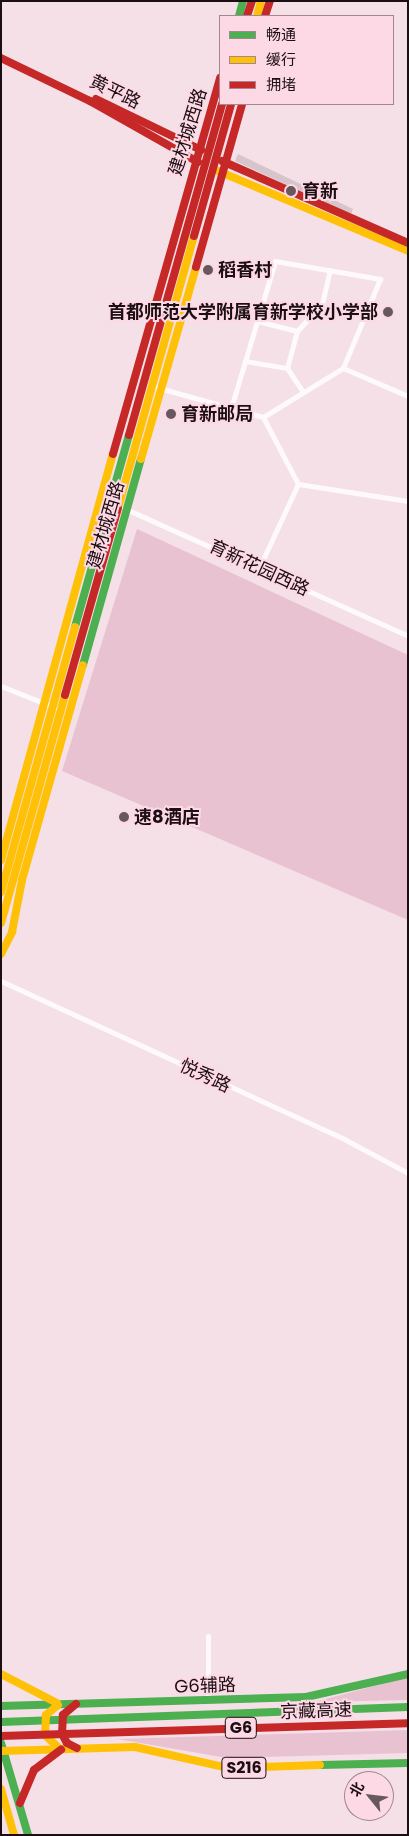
<!DOCTYPE html>
<html>
<head>
<meta charset="utf-8">
<style>
  body { margin:0 }
  #map { position:relative; width:409px; height:1836px; overflow:hidden; background:#f5e0e8; font-family:Poppins,"Noto Sans SC",sans-serif }
  div>[style] { position:absolute }
  [style*='--x'] { left:calc(var(--x)*1px); top:calc(var(--y)*1px); width:calc(var(--w)*1px); rotate:calc(var(--a)*1deg) }
  .green>* { inset:0; background:#e9c2d1 }
  .building>* { inset:0; background:#d6c6cc }
  .street>* { height:5px; margin:-2.5px; padding:0 2.5px; transform-origin:2.5px; border-radius:2.5px; background:#fefafc }
  .fast>* { height:8px; margin:-4px; padding:0 4px; transform-origin:4px; border-radius:4px; background:#4caf50 }
  .slow>* { height:8px; margin:-4px; padding:0 4px; transform-origin:4px; border-radius:4px; background:#ffc107 }
  .jam>* { height:8px; margin:-4px; padding:0 4px; transform-origin:4px; border-radius:4px; background:#c62828 }
  .dots>* { width:14px; height:14px; translate:-50% -50%; box-sizing:border-box; border:2px solid #fdd8e5; border-radius:50% }
  span { translate:-50% -50%; white-space:nowrap; text-align:center; line-height:1.15; -webkit-text-stroke:4px #fdd8e5; paint-order:stroke }
  .shield-label span { padding:1px 4px; background:#fdd8e5; border:1px solid; border-radius:4px; -webkit-text-stroke-width:0 }
  .shield-label { font-size:16px; color:#1b0f13; font-weight:700 }
  .street-label { font-size:18px; color:#1b0f13 }
  .poi-label { font-size:18px; color:#1b0f13; font-weight:700 }
  .left { translate:0 -50%; text-align:left }
  .right { translate:-100% -50%; text-align:right }
  .frame { position:absolute; inset:0; border:2px solid #1b0f13; pointer-events:none }
  .legend { position:absolute; left:219px; top:15px; width:175px; height:90px; box-sizing:border-box; background:#fdd8e5; border:1px solid #a38891; margin:0; padding:6px 9px; list-style:none; font-size:15px; color:#1b0f13 }
  .legend li { display:flex; align-items:center; gap:10px; height:25px }
  .legend b { width:25px; border:1px solid #a38891 }
  .north { position:absolute; left:344px; top:1771px; width:50px; height:50px; box-sizing:border-box; background:#fdd8e5; border:1px solid #a38891; border-radius:50%; rotate:299deg; font-size:14px; font-weight:700; line-height:20px; text-align:center; color:#1b0f13 }
  .north::after { content:''; display:block; margin:auto; width:18px; height:22px; background:#67585e; clip-path:polygon(50% 0,100% 100%,50% 72%,0 100%) }
</style>
</head>
<body>
<div id="map">
  <div class="green">
    <i style="clip-path:polygon(137px 529px,408px 655px,408px 920px,62px 771px)"></i>
    <i style="clip-path:polygon(408px 1677px,408px 1700px,314px 1702px)"></i>
    <i style="clip-path:polygon(408px 1730px,408px 1753px,227px 1758px,117px 1739px)"></i>
  </div>
  <div class="building">
    <i style="clip-path:polygon(238px 154px,353px 209px,351px 214px,235px 161px)"></i>
  </div>
  <div class="street">
    <i style="--x:297;--y:331;--w:37;--a:-47"></i>
    <i style="--x:322;--y:304;--w:35;--a:-77"></i>
    <i style="--x:245;--y:361;--w:43;--a:9.5"></i>
    <i style="--x:287;--y:368;--w:38;--a:-75"></i>
    <i style="--x:297;--y:331;--w:41;--a:-166"></i>
    <i style="--x:287;--y:368;--w:29;--a:56"></i>
    <i style="--x:152;--y:386;--w:115;--a:15.6"></i>
    <i style="--x:263;--y:417;--w:76;--a:62.4"></i>
    <i style="--x:298;--y:484;--w:111;--a:8.8"></i>
    <i style="--x:231;--y:408;--w:153;--a:-73.3"></i>
    <i style="--x:275;--y:261;--w:107;--a:9.7"></i>
    <i style="--x:380;--y:279;--w:96;--a:112.6"></i>
    <i style="--x:263;--y:417;--w:94;--a:-31.5"></i>
    <i style="--x:343;--y:368;--w:71;--a:23.3"></i>
    <i style="--x:117;--y:505;--w:319;--a:24.2"></i>
    <i style="--x:259;--y:568;--w:93;--a:-65.1"></i>
    <i style="--x:1;--y:686;--w:65;--a:21.8"></i>
    <i style="--x:1;--y:981;--w:378;--a:24.7"></i>
    <i style="--x:344;--y:1139;--w:72;--a:28"></i>
    <i style="--x:208;--y:1700;--w:64;--a:-90"></i>
  </div>
  <div class="fast">
    <i style="--x:239;--y:16;--w:16;--a:-75"></i>
    <i style="--x:75;--y:627;--w:199;--a:-74.3"></i>
    <i style="--x:83;--y:665;--w:214;--a:-74.3"></i>
    <i style="--x:1;--y:1706;--w:305;--a:-1.7"></i>
    <i style="--x:306;--y:1697;--w:105;--a:-12.7"></i>
    <i style="--x:1;--y:1722;--w:407;--a:-2.1"></i>
    <i style="--x:1;--y:1743;--w:96;--a:73.6"></i>
    <i style="--x:320;--y:1765;--w:88;--a:-1.3"></i>
  </div>
  <div class="slow">
    <i style="--x:257;--y:16;--w:16;--a:-75"></i>
    <i style="--x:218;--y:171;--w:206;--a:22.8"></i>
    <i style="--x:141;--y:459;--w:200;--a:-74"></i>
    <i style="--x:118;--y:508;--w:282;--a:-74.4"></i>
    <i style="--x:1;--y:860;--w:421;--a:-74.6"></i>
    <i style="--x:1;--y:892;--w:275;--a:-74.4"></i>
    <i style="--x:1;--y:923;--w:237;--a:-74.3"></i>
    <i style="--x:1;--y:954;--w:25;--a:-63"></i>
    <i style="--x:12;--y:932;--w:53;--a:-79.1"></i>
    <i style="--x:22;--y:880;--w:223;--a:-74.2"></i>
    <i style="--x:1;--y:1674;--w:63;--a:27.4"></i>
    <i style="--x:58;--y:1705;--w:16;--a:140"></i>
    <i style="--x:46;--y:1715;--w:20;--a:93"></i>
    <i style="--x:45;--y:1735;--w:21;--a:43"></i>
    <i style="--x:1;--y:1751;--w:134;--a:-1.7"></i>
    <i style="--x:135;--y:1747;--w:95;--a:12.7"></i>
    <i style="--x:228;--y:1768;--w:92;--a:-1.9"></i>
    <i style="--x:1;--y:1789;--w:48;--a:74.2"></i>
  </div>
  <div class="jam">
    <i style="--x:247;--y:16;--w:16;--a:-72"></i>
    <i style="--x:265;--y:16;--w:16;--a:-72"></i>
    <i style="--x:1;--y:58;--w:99;--a:25.8"></i>
    <i style="--x:90;--y:101;--w:124;--a:29.5"></i>
    <i style="--x:96;--y:99;--w:117;--a:25.9"></i>
    <i style="--x:222;--y:161;--w:203;--a:23.8"></i>
    <i style="--x:194;--y:236;--w:137;--a:-74.3"></i>
    <i style="--x:196;--y:267;--w:169;--a:-74.2"></i>
    <i style="--x:129;--y:435;--w:344;--a:-74.3"></i>
    <i style="--x:113;--y:454;--w:391;--a:-74.1"></i>
    <i style="--x:65;--y:695;--w:194;--a:-74.2"></i>
    <i style="--x:76;--y:1704;--w:17;--a:140"></i>
    <i style="--x:63;--y:1715;--w:19;--a:93"></i>
    <i style="--x:62;--y:1734;--w:10;--a:61"></i>
    <i style="--x:67;--y:1743;--w:11;--a:27"></i>
    <i style="--x:1;--y:1736;--w:407;--a:-1.8"></i>
    <i style="--x:20;--y:1803;--w:36;--a:-67"></i>
    <i style="--x:34;--y:1770;--w:34;--a:-37"></i>
  </div>
  <div class="dots">
    <i style="left:291px;top:191px;background:#67585e"></i>
    <i style="left:208px;top:270px;background:#67585e"></i>
    <i style="left:388px;top:312px;background:#67585e"></i>
    <i style="left:171px;top:414px;background:#67585e"></i>
    <i style="left:124px;top:817px;background:#67585e"></i>
  </div>
  <div class="shield-label">
    <span style="left:241px;top:1728px">G6</span>
    <span style="left:244px;top:1768px">S216</span>
  </div>
  <div class="street-label">
    <span style="left:115px;top:92px;rotate:26deg">黄平路</span>
    <span style="left:188px;top:132px;rotate:-73deg">建材城西路</span>
    <span style="left:106px;top:525px;rotate:-74deg">建材城西路</span>
    <span style="left:259px;top:568px;rotate:25deg">育新花园西路</span>
    <span style="left:205px;top:1076px;rotate:25deg">悦秀路</span>
    <span style="left:205px;top:1686px;rotate:-2deg">G6辅路</span>
    <span style="left:316px;top:1711px;rotate:-2deg">京藏高速</span>
  </div>
  <div class="poi-label">
    <span class="left" style="left:302px;top:191px">育新</span>
    <span class="left" style="left:218px;top:270px">稻香村</span>
    <span class="right" style="left:378px;top:312px">首都师范大学附属育新学校小学部</span>
    <span class="left" style="left:181px;top:414px">育新邮局</span>
    <span class="left" style="left:134px;top:817px">速8酒店</span>
  </div>
  <div class="frame"></div>
  <ul class="legend">
  <li><b style="height:6px;background:#4caf50"></b>畅通</li>
  <li><b style="height:6px;background:#ffc107"></b>缓行</li>
  <li><b style="height:6px;background:#c62828"></b>拥堵</li>
  </ul>
  <div class="north">北</div>
</div>
</body>
</html>
